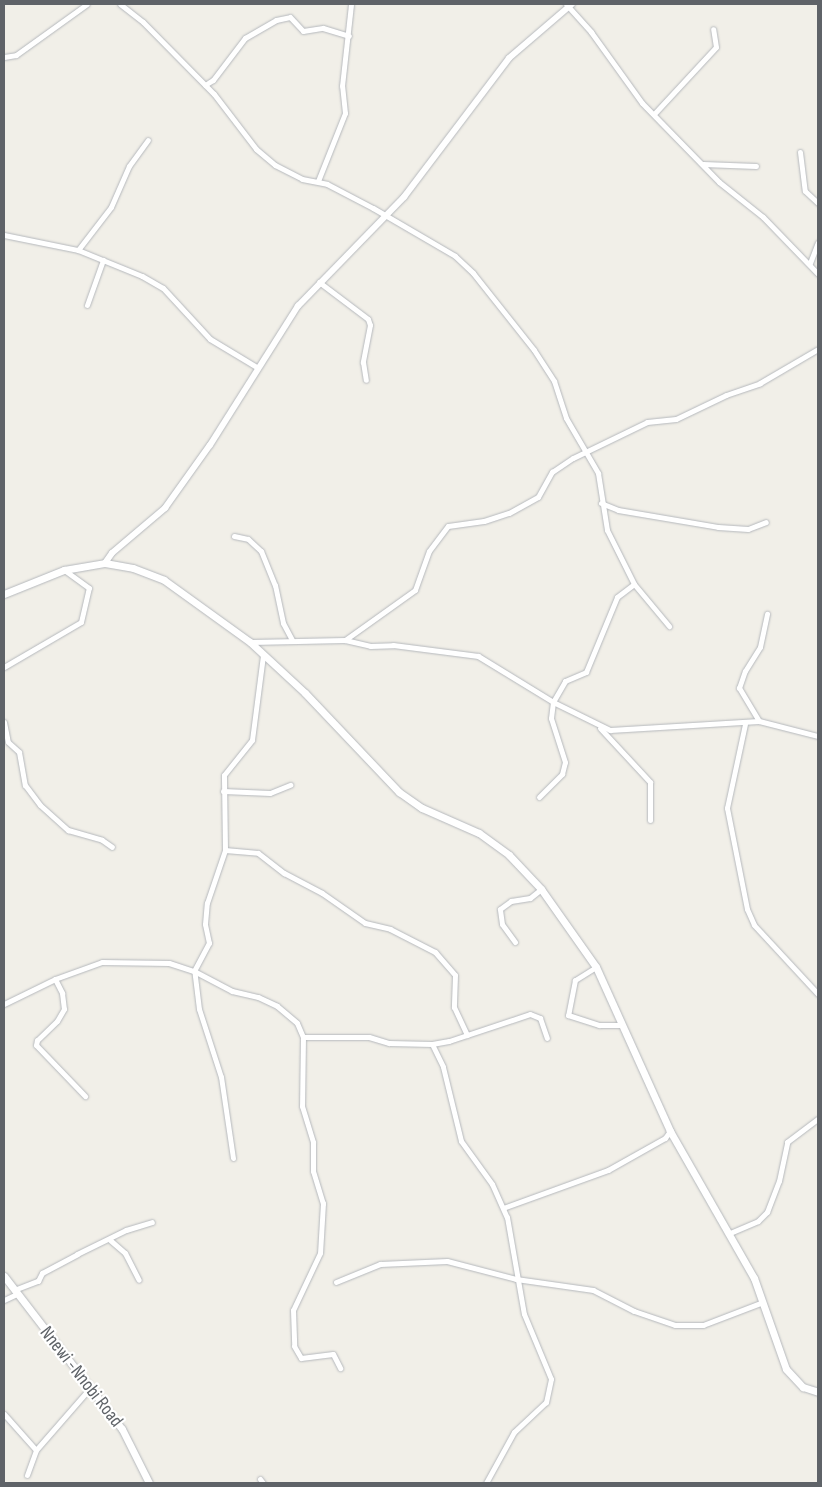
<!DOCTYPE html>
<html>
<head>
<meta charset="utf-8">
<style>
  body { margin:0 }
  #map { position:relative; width:822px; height:1487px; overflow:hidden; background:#f1efe8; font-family:"Sofia Sans Condensed",sans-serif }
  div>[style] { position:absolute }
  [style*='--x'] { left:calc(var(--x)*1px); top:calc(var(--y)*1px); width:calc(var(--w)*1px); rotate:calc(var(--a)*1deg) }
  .roads { filter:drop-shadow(0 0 1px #b5b8bc) drop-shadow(0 0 1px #b5b8bc) }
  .minor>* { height:5px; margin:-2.5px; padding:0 2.5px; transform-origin:2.5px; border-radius:2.5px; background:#fff }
  .tertiary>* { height:6px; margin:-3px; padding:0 3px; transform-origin:3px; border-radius:3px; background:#fff }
  .secondary>* { height:7px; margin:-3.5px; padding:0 3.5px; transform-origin:3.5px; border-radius:3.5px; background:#fff }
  span { translate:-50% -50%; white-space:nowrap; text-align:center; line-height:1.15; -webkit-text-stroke:4.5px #fff; paint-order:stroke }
  .street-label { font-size:19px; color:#5f6368 }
  .frame { position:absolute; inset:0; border:5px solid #5f6368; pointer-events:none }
</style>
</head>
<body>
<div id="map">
  <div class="roads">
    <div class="minor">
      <i style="--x:120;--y:4;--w:29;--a:38"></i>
      <i style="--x:143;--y:22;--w:101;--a:45.4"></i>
      <i style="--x:214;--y:94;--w:69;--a:52.6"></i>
      <i style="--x:256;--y:149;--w:25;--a:40"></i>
      <i style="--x:275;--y:165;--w:30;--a:27"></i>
      <i style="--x:302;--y:179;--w:25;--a:11"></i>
      <i style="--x:327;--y:184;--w:52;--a:27.6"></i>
      <i style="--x:373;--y:208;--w:95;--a:30.3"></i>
      <i style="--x:455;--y:256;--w:25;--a:43"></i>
      <i style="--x:473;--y:273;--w:98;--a:51.6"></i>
      <i style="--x:534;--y:350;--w:37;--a:57"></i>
      <i style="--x:554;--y:381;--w:39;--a:72"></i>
      <i style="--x:566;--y:418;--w:64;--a:59.8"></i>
      <i style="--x:598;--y:473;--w:58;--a:81"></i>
      <i style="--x:607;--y:530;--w:60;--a:63.4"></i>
      <i style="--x:634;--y:584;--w:55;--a:50.2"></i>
      <i style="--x:566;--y:4;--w:38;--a:48"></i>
      <i style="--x:591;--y:32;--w:87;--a:54.3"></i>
      <i style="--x:642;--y:103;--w:110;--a:45.7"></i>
      <i style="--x:719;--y:182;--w:56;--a:38.5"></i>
      <i style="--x:763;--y:217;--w:79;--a:46"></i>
      <i style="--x:4;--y:57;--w:12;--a:-9"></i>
      <i style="--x:16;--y:55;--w:87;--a:-35.7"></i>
      <i style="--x:205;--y:85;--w:9;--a:-32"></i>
      <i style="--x:213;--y:80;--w:53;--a:-52.7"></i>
      <i style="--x:245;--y:38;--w:36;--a:-30"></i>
      <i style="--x:276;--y:20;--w:14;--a:-12"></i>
      <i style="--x:290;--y:17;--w:19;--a:47"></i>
      <i style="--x:303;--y:31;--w:20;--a:-9"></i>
      <i style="--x:323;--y:28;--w:27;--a:17"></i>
      <i style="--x:654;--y:114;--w:91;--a:-47.2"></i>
      <i style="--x:716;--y:47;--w:18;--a:-99"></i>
      <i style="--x:800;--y:152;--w:39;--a:83"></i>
      <i style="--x:805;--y:191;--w:18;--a:43"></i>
      <i style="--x:703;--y:164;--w:53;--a:2.2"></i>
      <i style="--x:318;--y:181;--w:73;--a:-68.3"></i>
      <i style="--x:345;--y:113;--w:27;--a:-96"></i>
      <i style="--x:342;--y:86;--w:82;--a:-83.7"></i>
      <i style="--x:4;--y:235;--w:76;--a:11.5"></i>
      <i style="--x:78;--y:250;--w:69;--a:22.1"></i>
      <i style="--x:142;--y:276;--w:24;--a:30"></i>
      <i style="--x:163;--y:288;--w:69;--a:47.3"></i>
      <i style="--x:210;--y:339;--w:56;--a:31.1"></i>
      <i style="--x:78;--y:250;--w:54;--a:-52.5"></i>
      <i style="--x:111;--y:207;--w:45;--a:-66.3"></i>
      <i style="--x:129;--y:166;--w:32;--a:-54"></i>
      <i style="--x:810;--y:263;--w:22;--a:-69"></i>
      <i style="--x:319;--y:282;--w:61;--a:37.1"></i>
      <i style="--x:368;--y:319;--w:6;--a:72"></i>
      <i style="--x:370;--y:325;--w:38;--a:101"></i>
      <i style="--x:363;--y:362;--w:18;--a:81"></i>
      <i style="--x:87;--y:305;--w:48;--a:-70.4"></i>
      <i style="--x:601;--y:503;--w:18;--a:22"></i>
      <i style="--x:618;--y:510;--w:101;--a:9.6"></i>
      <i style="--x:718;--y:527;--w:30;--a:4"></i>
      <i style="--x:748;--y:529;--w:19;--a:-21"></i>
      <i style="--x:234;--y:536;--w:14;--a:12"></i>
      <i style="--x:248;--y:539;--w:18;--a:43"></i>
      <i style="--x:261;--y:551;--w:37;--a:68"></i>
      <i style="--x:275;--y:585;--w:39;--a:78"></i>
      <i style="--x:283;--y:623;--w:19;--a:62"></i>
      <i style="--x:345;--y:640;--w:86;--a:-35.5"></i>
      <i style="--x:415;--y:590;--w:41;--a:-70.3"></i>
      <i style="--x:429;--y:551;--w:31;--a:-53"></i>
      <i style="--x:448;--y:526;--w:36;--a:-8"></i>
      <i style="--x:484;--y:521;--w:26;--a:-18"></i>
      <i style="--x:509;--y:513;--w:33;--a:-29"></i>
      <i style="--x:538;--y:497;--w:29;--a:-61"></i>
      <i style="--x:552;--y:472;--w:25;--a:-34"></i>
      <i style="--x:573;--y:458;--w:82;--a:-25.9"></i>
      <i style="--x:647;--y:422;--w:29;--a:-6"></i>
      <i style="--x:676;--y:419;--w:55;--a:-25.6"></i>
      <i style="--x:726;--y:395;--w:36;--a:-19"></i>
      <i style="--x:760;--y:383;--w:67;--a:-30.4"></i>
      <i style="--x:251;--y:642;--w:94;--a:-1.2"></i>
      <i style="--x:345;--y:640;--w:26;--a:13"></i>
      <i style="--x:370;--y:646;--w:23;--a:-2"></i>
      <i style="--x:393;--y:645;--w:86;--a:7.4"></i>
      <i style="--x:478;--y:656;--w:88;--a:31.5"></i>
      <i style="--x:553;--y:702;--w:64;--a:26.2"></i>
      <i style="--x:610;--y:730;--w:149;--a:-3.5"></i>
      <i style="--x:759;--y:721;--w:61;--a:14.3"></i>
      <i style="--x:4;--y:667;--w:89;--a:-30.3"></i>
      <i style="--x:81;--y:622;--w:35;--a:-77"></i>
      <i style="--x:89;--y:588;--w:31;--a:-144"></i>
      <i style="--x:759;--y:721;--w:39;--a:-121"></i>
      <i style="--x:739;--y:688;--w:18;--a:-71"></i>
      <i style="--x:745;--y:671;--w:28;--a:-58"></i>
      <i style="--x:760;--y:647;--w:34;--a:-78"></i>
      <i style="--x:4;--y:722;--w:20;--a:79"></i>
      <i style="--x:8;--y:742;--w:15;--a:42"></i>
      <i style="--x:19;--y:752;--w:34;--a:80"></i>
      <i style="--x:25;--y:785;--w:25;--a:53"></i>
      <i style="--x:40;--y:805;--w:38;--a:42"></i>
      <i style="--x:68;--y:830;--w:35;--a:16"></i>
      <i style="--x:102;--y:840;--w:12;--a:35"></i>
      <i style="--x:745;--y:724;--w:86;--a:102.1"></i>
      <i style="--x:727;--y:808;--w:103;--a:78.8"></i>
      <i style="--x:747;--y:909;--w:17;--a:66"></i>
      <i style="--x:754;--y:925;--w:94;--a:47.2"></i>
      <i style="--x:600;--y:728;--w:74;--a:47.2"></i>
      <i style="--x:650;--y:782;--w:38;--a:90"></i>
      <i style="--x:223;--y:791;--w:47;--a:2.4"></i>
      <i style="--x:270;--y:793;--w:22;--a:-22"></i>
      <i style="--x:539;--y:797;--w:33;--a:-45"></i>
      <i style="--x:562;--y:774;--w:12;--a:-76"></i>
      <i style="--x:565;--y:762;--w:46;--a:-107.7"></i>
      <i style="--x:551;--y:718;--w:16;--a:-83"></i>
      <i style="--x:553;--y:702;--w:24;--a:-60"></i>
      <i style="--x:565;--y:681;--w:23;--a:-23"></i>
      <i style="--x:586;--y:672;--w:81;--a:-67.5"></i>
      <i style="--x:617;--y:597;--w:21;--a:-37"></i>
      <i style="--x:225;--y:850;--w:33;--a:5"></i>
      <i style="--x:258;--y:853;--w:33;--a:38"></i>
      <i style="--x:284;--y:873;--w:43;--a:27.8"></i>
      <i style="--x:322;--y:893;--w:52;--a:34.9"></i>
      <i style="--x:365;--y:923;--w:26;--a:13"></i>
      <i style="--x:390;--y:929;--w:51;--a:27.1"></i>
      <i style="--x:435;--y:952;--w:30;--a:49"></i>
      <i style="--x:455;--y:975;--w:32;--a:92"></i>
      <i style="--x:454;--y:1007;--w:31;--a:65"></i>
      <i style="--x:515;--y:942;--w:22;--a:-126"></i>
      <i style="--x:502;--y:924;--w:15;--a:-98"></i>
      <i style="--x:500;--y:909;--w:14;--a:-36"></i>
      <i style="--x:511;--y:901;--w:19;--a:-9"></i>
      <i style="--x:530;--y:898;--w:14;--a:-39"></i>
      <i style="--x:596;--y:967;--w:25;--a:148"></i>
      <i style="--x:575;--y:980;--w:36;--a:101"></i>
      <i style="--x:568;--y:1015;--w:33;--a:18"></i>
      <i style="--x:599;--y:1025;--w:23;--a:0"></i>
      <i style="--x:55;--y:979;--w:16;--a:63"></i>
      <i style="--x:62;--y:993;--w:16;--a:83"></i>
      <i style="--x:64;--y:1009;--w:14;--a:120"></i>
      <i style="--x:57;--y:1021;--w:28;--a:136"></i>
      <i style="--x:37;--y:1040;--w:5;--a:101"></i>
      <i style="--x:36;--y:1045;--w:71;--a:46.1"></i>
      <i style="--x:4;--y:1004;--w:57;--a:-26.1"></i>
      <i style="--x:55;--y:979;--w:50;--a:-19.9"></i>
      <i style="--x:102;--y:962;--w:67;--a:0.9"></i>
      <i style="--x:169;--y:963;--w:26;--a:18"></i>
      <i style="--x:194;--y:971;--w:43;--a:27.8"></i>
      <i style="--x:232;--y:991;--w:27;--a:13"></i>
      <i style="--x:258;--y:997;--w:21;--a:25"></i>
      <i style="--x:277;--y:1006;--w:26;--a:40"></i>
      <i style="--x:297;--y:1023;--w:15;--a:67"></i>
      <i style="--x:303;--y:1037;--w:69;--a:90.8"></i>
      <i style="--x:302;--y:1106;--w:38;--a:73"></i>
      <i style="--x:313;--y:1142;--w:29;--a:90"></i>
      <i style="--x:313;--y:1171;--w:34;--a:73"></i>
      <i style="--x:323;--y:1203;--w:50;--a:93.4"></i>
      <i style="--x:320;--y:1253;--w:63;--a:115.3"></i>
      <i style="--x:293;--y:1310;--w:36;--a:88"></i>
      <i style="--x:294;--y:1346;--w:14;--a:60"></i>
      <i style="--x:301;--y:1358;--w:32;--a:-7"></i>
      <i style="--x:333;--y:1354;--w:16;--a:63"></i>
      <i style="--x:303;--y:1037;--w:66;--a:0"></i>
      <i style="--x:369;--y:1037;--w:21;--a:17"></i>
      <i style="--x:389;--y:1043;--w:43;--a:1.3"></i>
      <i style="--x:432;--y:1044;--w:17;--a:-10"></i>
      <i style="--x:449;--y:1041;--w:85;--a:-18.4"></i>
      <i style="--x:530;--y:1014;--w:11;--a:22"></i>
      <i style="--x:540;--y:1018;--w:21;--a:71"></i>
      <i style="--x:432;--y:1044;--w:25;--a:64"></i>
      <i style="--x:443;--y:1067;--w:76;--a:76.3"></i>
      <i style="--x:461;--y:1141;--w:53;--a:54.2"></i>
      <i style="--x:492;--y:1184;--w:36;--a:66"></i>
      <i style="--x:507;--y:1217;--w:98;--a:80.1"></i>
      <i style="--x:524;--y:1314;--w:70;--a:67.4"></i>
      <i style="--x:551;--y:1379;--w:24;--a:102"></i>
      <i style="--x:546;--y:1402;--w:44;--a:136.8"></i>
      <i style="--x:514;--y:1432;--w:58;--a:118.8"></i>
      <i style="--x:233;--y:1158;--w:82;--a:-98.4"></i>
      <i style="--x:221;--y:1077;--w:71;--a:-107.9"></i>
      <i style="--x:199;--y:1009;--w:38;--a:-97"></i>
      <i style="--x:194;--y:971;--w:32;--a:-62"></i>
      <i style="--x:209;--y:943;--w:19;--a:-102"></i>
      <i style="--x:205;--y:924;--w:21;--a:-85"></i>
      <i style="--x:207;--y:903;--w:56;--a:-71.2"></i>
      <i style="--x:225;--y:850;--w:75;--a:-90.8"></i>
      <i style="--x:224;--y:775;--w:45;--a:-51.3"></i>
      <i style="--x:252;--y:740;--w:86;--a:-82.6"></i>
      <i style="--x:503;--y:1208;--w:112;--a:-19.9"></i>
      <i style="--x:608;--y:1170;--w:65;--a:-29.3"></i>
      <i style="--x:665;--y:1138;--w:9;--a:-54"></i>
      <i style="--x:730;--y:1233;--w:30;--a:-23"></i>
      <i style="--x:758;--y:1221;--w:13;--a:-45"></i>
      <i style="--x:767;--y:1212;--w:33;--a:-69"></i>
      <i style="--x:779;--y:1181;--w:40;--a:-78"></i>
      <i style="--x:787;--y:1142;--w:39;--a:-37"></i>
      <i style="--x:110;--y:1240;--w:20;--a:41"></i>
      <i style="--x:125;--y:1253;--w:30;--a:63"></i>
      <i style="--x:336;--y:1282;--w:48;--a:-22.2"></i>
      <i style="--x:380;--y:1264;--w:67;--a:-2.6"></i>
      <i style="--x:447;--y:1261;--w:71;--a:14.6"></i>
      <i style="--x:516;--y:1279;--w:78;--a:8.1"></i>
      <i style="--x:593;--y:1290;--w:46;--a:27.1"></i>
      <i style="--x:634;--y:1311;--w:43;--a:18.9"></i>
      <i style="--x:675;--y:1325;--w:28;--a:0"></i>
      <i style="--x:703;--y:1325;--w:64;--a:-21"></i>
      <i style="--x:14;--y:1290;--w:26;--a:-21"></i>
      <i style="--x:38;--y:1281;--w:9;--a:-63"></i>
      <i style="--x:42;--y:1273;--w:40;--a:-28"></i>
      <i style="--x:77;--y:1254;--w:55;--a:-26.1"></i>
      <i style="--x:126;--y:1230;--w:27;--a:-17"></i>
      <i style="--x:4;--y:1300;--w:14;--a:-25"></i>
      <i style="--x:4;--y:1414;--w:48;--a:48.4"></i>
      <i style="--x:27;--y:1475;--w:27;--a:-70"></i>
      <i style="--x:36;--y:1450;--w:84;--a:-48.9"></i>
      <i style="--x:260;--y:1479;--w:5;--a:53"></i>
    </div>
    <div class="tertiary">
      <i style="--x:105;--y:563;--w:12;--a:-55"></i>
      <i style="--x:112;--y:553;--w:70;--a:-40.3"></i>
      <i style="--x:165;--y:508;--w:77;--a:-54.5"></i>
      <i style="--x:210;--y:445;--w:165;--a:-57.7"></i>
      <i style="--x:298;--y:306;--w:152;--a:-45.8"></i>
      <i style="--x:404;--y:197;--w:174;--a:-52.9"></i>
      <i style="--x:509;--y:58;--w:83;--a:-40.6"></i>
    </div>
    <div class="secondary">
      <i style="--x:4;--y:594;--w:65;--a:-21.8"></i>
      <i style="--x:64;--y:570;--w:42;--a:-9.7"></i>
      <i style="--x:105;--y:563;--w:28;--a:10"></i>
      <i style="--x:133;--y:568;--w:33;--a:21"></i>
      <i style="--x:164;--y:580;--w:106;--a:35.8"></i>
      <i style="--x:250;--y:642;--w:75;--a:42.8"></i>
      <i style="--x:305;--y:693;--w:137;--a:46.5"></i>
      <i style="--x:399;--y:792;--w:28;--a:35"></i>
      <i style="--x:422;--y:808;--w:62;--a:23.7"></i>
      <i style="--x:479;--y:833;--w:37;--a:36"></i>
      <i style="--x:509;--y:855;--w:47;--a:46.7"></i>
      <i style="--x:541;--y:889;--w:95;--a:54.8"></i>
      <i style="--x:596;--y:967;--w:180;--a:65.7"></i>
      <i style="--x:670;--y:1131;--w:169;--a:60.3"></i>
      <i style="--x:754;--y:1278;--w:96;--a:70.6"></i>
      <i style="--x:786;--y:1369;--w:25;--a:47"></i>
      <i style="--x:803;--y:1387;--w:16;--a:18"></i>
      <i style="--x:4;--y:1276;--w:193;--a:52.4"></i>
      <i style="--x:122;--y:1429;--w:60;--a:63.4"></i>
    </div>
  </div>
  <div class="street-label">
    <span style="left:81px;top:1377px;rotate:52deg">Nnewi -Nnobi Road</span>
  </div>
  <div class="frame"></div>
</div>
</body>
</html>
